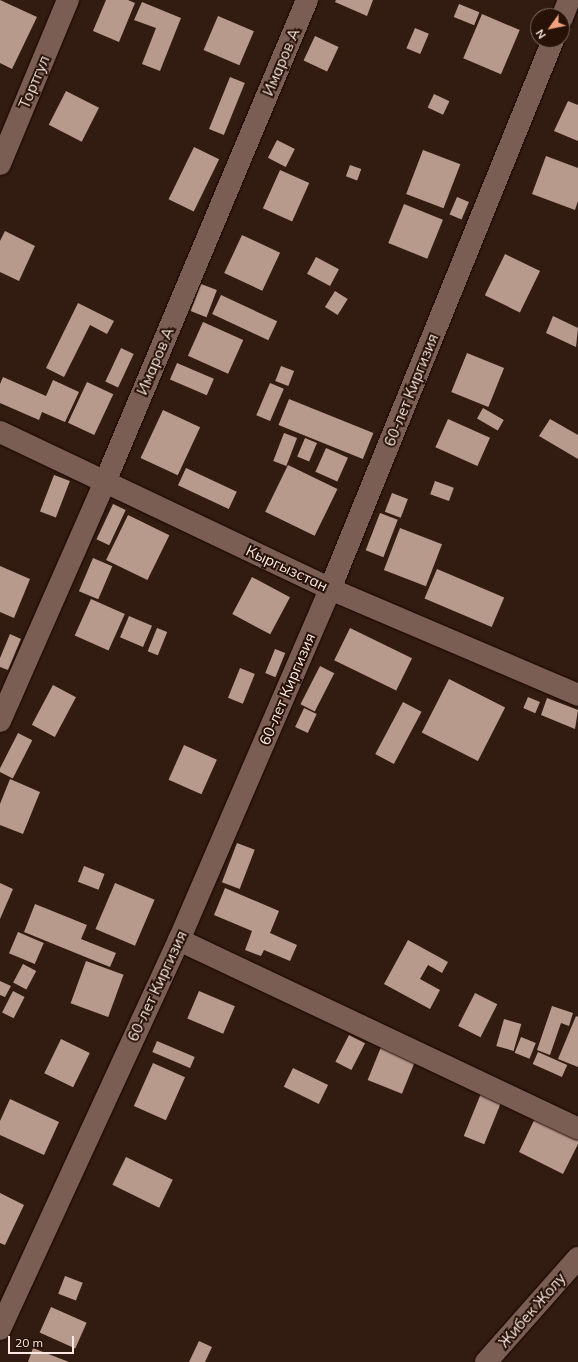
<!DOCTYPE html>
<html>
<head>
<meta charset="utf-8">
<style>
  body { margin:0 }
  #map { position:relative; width:578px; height:1362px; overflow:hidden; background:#321c11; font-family:Mulish,sans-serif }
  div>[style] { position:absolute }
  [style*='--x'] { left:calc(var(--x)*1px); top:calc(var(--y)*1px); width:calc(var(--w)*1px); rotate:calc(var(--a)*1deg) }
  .building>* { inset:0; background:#b89a8d; transform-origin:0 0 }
  .roads { filter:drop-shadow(0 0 1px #190501) drop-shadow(0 0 1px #190501) }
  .minor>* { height:22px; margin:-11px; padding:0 11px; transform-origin:11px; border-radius:11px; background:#7a5e53 }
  span { translate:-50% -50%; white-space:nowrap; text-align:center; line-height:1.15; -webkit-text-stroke:4px #281208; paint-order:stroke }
  .street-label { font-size:15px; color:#faeae3 }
  .north { position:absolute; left:530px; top:8px; width:40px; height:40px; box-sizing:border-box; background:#281208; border:1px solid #7c6860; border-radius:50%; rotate:237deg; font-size:11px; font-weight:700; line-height:16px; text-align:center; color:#faeae3 }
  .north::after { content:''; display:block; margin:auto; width:14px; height:18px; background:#f1a17b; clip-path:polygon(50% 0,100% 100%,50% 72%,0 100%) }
  .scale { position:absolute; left:8px; top:1336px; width:66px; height:18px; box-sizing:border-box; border:2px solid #faeae3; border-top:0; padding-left:5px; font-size:12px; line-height:14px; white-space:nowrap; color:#faeae3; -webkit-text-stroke:3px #281208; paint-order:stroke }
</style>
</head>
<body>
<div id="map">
  <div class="building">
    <i style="clip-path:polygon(0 0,37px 17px,12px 69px,0 63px)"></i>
    <i style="clip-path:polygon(106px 0,128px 0,135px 3px,119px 42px,93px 31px)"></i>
    <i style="clip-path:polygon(336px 0,373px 0,367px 16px,335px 2px)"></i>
    <i style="clip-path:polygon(142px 2px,181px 18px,160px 71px,142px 64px,156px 28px,134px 20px)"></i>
    <i style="left:459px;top:4px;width:22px;height:14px;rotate:22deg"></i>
    <i style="left:482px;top:14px;width:41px;height:48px;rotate:23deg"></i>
    <i style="left:218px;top:16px;width:39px;height:37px;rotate:23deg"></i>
    <i style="left:415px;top:28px;width:15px;height:22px;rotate:23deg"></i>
    <i style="left:315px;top:36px;width:26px;height:27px;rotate:25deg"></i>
    <i style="left:230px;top:77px;width:16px;height:56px;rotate:22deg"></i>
    <i style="left:66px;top:91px;width:37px;height:38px;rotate:27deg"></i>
    <i style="left:434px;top:94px;width:17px;height:15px;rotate:25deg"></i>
    <i style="clip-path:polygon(568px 101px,578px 105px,578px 141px,554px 131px)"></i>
    <i style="left:277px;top:140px;width:20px;height:20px;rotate:27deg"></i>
    <i style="left:194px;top:147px;width:28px;height:58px;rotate:26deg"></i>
    <i style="left:423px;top:150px;width:40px;height:47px;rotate:21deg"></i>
    <i style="clip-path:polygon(546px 156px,578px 168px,578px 201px,575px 210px,532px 194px)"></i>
    <i style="left:350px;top:165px;width:12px;height:12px;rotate:20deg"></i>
    <i style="left:280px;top:170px;width:32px;height:42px;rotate:24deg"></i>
    <i style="left:457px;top:197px;width:13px;height:19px;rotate:23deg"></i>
    <i style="left:404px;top:204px;width:42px;height:42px;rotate:22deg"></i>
    <i style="clip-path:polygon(5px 231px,35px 246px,19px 281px,0 272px,0 241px)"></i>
    <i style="left:242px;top:235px;width:42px;height:42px;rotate:25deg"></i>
    <i style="left:505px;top:254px;width:39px;height:46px;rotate:26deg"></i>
    <i style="left:316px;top:257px;width:26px;height:19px;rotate:28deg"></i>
    <i style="left:201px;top:284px;width:17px;height:29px;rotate:21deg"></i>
    <i style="left:335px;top:291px;width:15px;height:19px;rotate:32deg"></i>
    <i style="left:221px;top:295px;width:62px;height:21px;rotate:25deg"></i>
    <i style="clip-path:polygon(78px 303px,114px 321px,107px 334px,90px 325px,64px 377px,46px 368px)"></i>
    <i style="clip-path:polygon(553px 316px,578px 328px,576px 347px,546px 333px)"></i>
    <i style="left:203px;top:322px;width:44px;height:37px;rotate:24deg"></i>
    <i style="left:121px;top:348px;width:14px;height:37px;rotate:25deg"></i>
    <i style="left:467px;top:353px;width:40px;height:42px;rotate:22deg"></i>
    <i style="left:177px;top:363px;width:40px;height:18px;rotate:23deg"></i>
    <i style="left:281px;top:366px;width:14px;height:16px;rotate:21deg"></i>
    <i style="clip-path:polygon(3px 377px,46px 396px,53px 380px,79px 392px,65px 422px,42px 412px,39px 420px,0 403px,0 384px)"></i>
    <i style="left:87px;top:382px;width:29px;height:45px;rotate:25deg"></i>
    <i style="left:270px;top:383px;width:15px;height:35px;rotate:23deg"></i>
    <i style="left:289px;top:399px;width:91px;height:28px;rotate:22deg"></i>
    <i style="left:483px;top:408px;width:24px;height:12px;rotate:30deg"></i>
    <i style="left:163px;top:410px;width:41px;height:53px;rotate:25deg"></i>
    <i style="left:448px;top:419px;width:46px;height:31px;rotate:24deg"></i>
    <i style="clip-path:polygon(550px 419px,578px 435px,578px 459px,539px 436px)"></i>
    <i style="left:284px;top:433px;width:14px;height:30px;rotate:21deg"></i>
    <i style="left:305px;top:438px;width:13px;height:20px;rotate:23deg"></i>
    <i style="left:326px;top:448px;width:24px;height:26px;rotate:24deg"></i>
    <i style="left:288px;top:465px;width:55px;height:52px;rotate:26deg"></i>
    <i style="left:186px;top:468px;width:56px;height:19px;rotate:25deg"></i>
    <i style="left:54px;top:475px;width:17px;height:39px;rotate:21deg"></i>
    <i style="left:435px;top:481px;width:20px;height:14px;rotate:20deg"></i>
    <i style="left:392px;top:493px;width:17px;height:20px;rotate:21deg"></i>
    <i style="left:113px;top:504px;width:14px;height:39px;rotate:25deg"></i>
    <i style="left:380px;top:513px;width:19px;height:40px;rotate:21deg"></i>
    <i style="left:128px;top:515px;width:46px;height:50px;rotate:26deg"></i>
    <i style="left:400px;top:528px;width:45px;height:45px;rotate:21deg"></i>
    <i style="left:93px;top:558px;width:21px;height:36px;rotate:23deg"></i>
    <i style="clip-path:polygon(0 566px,30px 579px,14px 618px,0 612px)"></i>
    <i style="left:437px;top:569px;width:73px;height:32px;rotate:23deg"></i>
    <i style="left:252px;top:577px;width:43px;height:42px;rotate:28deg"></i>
    <i style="left:91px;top:599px;width:37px;height:40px;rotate:24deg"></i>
    <i style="left:129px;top:616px;width:25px;height:23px;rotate:23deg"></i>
    <i style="left:157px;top:628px;width:11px;height:25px;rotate:22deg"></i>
    <i style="left:350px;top:628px;width:69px;height:36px;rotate:26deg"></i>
    <i style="clip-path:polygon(10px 634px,21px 639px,8px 670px,0 667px,0 658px)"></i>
    <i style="left:275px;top:649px;width:11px;height:26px;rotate:22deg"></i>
    <i style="left:320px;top:666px;width:16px;height:43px;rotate:27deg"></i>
    <i style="left:240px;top:668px;width:16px;height:32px;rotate:22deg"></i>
    <i style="left:449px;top:679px;width:63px;height:60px;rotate:27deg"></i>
    <i style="left:53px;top:685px;width:26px;height:45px;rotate:28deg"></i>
    <i style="left:528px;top:697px;width:13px;height:12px;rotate:23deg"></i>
    <i style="clip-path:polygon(547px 698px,578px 710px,575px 729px,541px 715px)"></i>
    <i style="left:403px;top:702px;width:21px;height:59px;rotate:28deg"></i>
    <i style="left:304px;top:708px;width:14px;height:21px;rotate:25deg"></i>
    <i style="left:18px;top:733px;width:16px;height:43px;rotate:27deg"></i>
    <i style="left:184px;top:745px;width:36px;height:38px;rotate:24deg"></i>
    <i style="clip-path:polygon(10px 779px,40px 792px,23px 834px,0 825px,0 804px)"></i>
    <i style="left:237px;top:843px;width:19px;height:42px;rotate:21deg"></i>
    <i style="left:84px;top:866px;width:22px;height:17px;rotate:21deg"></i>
    <i style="clip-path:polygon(0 883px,13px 889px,0 919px)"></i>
    <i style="left:115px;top:883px;width:43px;height:50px;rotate:23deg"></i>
    <i style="clip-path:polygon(225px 888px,279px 911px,270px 933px,297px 945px,290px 961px,264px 950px,261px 956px,245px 950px,252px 931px,214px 915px)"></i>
    <i style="clip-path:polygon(35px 904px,87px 925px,81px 939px,116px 953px,110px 967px,24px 932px)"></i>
    <i style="left:18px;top:932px;width:28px;height:23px;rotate:23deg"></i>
    <i style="clip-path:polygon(408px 940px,448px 962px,442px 973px,428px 965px,420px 979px,440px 990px,430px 1009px,384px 984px)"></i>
    <i style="left:86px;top:961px;width:40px;height:45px;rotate:20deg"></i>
    <i style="left:23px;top:964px;width:15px;height:21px;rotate:28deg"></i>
    <i style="clip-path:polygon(0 981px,11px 986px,5px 997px,0 995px)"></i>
    <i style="left:13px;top:991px;width:13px;height:24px;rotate:27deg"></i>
    <i style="left:199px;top:991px;width:39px;height:30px;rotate:23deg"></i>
    <i style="left:475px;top:993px;width:25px;height:37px;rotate:27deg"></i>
    <i style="clip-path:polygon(552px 1006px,573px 1013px,569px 1026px,561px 1023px,550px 1055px,537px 1050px)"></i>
    <i style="clip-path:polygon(576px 1016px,578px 1017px,578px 1067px,558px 1059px)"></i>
    <i style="left:504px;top:1019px;width:18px;height:28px;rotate:16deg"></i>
    <i style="left:349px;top:1035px;width:18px;height:30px;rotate:27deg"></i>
    <i style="left:521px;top:1037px;width:16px;height:17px;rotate:22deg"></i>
    <i style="left:61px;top:1039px;width:32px;height:38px;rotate:26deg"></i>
    <i style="left:157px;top:1041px;width:41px;height:12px;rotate:23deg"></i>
    <i style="left:383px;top:1042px;width:37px;height:41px;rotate:22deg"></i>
    <i style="left:538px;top:1052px;width:32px;height:13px;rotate:24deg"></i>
    <i style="left:153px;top:1063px;width:35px;height:47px;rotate:24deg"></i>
    <i style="left:293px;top:1068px;width:39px;height:21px;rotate:26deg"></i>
    <i style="left:484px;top:1086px;width:22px;height:54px;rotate:22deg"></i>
    <i style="clip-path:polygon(10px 1099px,59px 1122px,44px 1155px,0 1135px,0 1121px)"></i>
    <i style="clip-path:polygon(536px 1116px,578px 1137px,578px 1144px,563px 1174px,519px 1152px)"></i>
    <i style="left:126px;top:1157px;width:52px;height:31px;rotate:26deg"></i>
    <i style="clip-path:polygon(0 1193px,24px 1205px,5px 1245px,0 1243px)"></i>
    <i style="left:65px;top:1276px;width:19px;height:19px;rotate:21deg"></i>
    <i style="left:51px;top:1307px;width:39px;height:28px;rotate:24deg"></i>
    <i style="clip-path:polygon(199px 1341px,212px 1347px,205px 1362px,189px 1362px)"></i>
    <i style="clip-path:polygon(33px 1348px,69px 1362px,28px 1362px)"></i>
  </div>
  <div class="roads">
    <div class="minor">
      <i style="--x:562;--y:18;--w:19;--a:-69"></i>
      <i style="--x:0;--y:164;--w:178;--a:-67.5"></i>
      <i style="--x:0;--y:432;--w:365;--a:25.4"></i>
      <i style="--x:330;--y:589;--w:270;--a:23.1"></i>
      <i style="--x:0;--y:721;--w:261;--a:-66.3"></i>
      <i style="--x:105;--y:482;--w:523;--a:-67.26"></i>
      <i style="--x:179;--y:940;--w:441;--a:25.3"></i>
      <i style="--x:0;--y:1329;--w:428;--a:-65.3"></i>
      <i style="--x:179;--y:940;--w:382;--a:-66.7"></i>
      <i style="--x:330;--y:589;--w:593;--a:-67.89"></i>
      <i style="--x:486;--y:1362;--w:139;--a:-48.5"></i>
    </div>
  </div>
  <div class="street-label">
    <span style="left:281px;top:62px;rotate:-67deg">Имаров А</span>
    <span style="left:34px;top:82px;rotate:-67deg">Тортгул</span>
    <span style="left:155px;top:361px;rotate:-67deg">Имаров А</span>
    <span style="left:411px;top:390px;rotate:-68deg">60-лет Киргизия</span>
    <span style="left:287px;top:568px;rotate:25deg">Кыргызстан</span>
    <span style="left:287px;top:689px;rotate:-67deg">60-лет Киргизия</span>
    <span style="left:157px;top:986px;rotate:-65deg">60-лет Киргизия</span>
    <span style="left:532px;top:1310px;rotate:-49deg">Жибек Жолу</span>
  </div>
  <div class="north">N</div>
  <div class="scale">20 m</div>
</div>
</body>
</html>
